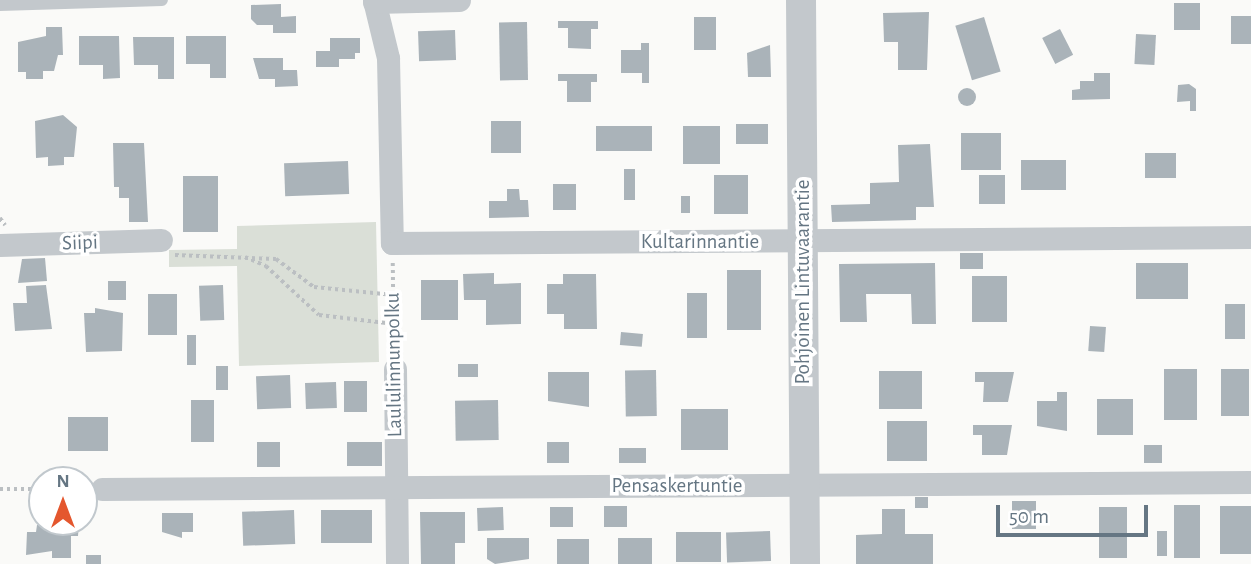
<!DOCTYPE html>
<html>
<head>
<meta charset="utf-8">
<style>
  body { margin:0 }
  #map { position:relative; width:1251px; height:564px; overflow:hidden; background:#fafaf8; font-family:"Alegreya Sans",sans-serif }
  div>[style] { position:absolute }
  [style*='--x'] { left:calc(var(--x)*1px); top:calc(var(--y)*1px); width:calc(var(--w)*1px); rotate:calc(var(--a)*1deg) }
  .green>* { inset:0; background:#dadfd7 }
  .building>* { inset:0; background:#aab3b9; transform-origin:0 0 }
  .round { border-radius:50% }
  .path>* { height:3.5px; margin-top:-1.75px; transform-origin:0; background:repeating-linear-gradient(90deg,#bbbfc2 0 3.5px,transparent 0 7px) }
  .service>* { height:12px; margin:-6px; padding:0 6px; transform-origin:6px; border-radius:6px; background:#c3c8cc }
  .minor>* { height:23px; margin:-11.5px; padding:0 11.5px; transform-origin:11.5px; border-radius:11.5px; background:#c3c8cc }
  .tertiary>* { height:30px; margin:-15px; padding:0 15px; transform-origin:15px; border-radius:15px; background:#c3c8cc }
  span { translate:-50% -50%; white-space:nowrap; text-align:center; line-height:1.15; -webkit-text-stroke:7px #fff; paint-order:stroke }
  .street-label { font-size:21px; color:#657683 }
  .north { position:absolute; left:28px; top:466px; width:70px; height:70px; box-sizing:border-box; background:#fff; border:2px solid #c1c8cd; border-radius:50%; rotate:0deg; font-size:19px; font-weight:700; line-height:28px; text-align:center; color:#657683 }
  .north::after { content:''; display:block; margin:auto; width:24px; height:32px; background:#e4572e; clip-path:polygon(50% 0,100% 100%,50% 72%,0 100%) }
  .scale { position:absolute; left:996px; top:505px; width:152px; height:32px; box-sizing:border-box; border:4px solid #657683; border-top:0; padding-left:9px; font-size:21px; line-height:24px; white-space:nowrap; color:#657683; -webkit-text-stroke:5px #fff; paint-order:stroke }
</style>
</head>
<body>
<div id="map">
  <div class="green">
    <i style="clip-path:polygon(376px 222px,379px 362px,239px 366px,237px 266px,169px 267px,169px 250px,237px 249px,237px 226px)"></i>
  </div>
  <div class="building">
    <i style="left:1174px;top:3px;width:26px;height:27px"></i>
    <i style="clip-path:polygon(281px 4px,281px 17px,296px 16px,296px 33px,273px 33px,273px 25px,257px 25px,251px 19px,251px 5px)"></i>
    <i style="clip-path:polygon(929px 12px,927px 70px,898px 70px,898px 42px,884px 42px,883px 13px)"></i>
    <i style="left:1251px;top:16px;width:28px;height:20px;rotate:90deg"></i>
    <i style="left:694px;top:17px;width:22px;height:33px"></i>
    <i style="left:984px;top:17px;width:57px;height:30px;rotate:73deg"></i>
    <i style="clip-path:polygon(558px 21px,598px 21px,598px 29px,591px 29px,591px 49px,568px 48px,568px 28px,558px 28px)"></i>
    <i style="left:527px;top:22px;width:58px;height:28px;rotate:89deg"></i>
    <i style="clip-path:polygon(46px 27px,62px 27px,63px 55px,58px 55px,54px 71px,43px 71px,43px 79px,26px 79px,26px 72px,18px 72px,18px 42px,46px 36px)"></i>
    <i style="left:1060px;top:29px;width:29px;height:20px;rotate:63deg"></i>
    <i style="left:455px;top:30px;width:30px;height:37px;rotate:88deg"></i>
    <i style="left:1136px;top:34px;width:20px;height:30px;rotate:3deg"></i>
    <i style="clip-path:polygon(79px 36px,119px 36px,120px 78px,103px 79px,103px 65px,79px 65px)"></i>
    <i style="clip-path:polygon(186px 36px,226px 36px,226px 78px,210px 78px,210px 64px,186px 64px)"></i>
    <i style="clip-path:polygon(133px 37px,174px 37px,174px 79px,158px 79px,158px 65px,134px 65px)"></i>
    <i style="clip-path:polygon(330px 38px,360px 38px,360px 53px,355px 53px,355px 59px,339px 59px,339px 67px,316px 67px,316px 51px,330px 51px)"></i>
    <i style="clip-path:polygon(641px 43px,649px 43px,649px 83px,642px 83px,642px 73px,621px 73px,621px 50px,641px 50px)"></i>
    <i style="clip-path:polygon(770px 45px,771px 77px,748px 77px,747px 53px)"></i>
    <i style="clip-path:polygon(253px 58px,283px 58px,283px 70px,297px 70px,298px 86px,275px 87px,275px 79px,259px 79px)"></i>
    <i style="clip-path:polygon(1094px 73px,1110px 73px,1110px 99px,1072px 100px,1072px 90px,1080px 89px,1080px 81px,1094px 81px)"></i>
    <i style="clip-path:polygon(558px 74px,597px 74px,597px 82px,591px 82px,591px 102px,567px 102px,567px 81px,558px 81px)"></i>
    <i style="clip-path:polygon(1189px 84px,1196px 89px,1196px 111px,1190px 111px,1190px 101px,1177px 102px,1178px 85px)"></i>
    <i class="round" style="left:958px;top:88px;width:18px;height:18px"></i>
    <i style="clip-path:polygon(63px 115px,77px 127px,74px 157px,64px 157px,64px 165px,48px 166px,48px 157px,36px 158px,35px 121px)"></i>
    <i style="left:491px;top:121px;width:30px;height:32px"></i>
    <i style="left:736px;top:124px;width:32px;height:20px"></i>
    <i style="left:596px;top:126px;width:56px;height:25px"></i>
    <i style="left:683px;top:126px;width:37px;height:38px"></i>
    <i style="left:1001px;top:133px;width:37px;height:40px;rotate:90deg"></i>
    <i style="clip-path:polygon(113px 143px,144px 143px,148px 222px,129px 222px,129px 198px,119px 198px,119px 187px,114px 187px)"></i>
    <i style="clip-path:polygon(930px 144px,934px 207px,916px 207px,916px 220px,832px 222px,831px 205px,870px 204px,870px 183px,899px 182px,898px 145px)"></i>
    <i style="left:1145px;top:153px;width:31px;height:25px"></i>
    <i style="left:1066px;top:160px;width:30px;height:45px;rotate:90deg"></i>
    <i style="left:348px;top:161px;width:33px;height:64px;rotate:88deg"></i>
    <i style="left:624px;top:169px;width:11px;height:31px"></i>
    <i style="left:748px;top:175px;width:39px;height:34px;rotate:90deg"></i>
    <i style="left:979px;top:175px;width:26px;height:29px"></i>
    <i style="left:183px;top:176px;width:35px;height:56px"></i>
    <i style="left:553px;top:184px;width:23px;height:26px"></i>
    <i style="clip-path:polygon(507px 189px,519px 189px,520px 200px,528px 200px,529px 217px,489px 218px,489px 201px,507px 201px)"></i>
    <i style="left:690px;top:196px;width:17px;height:9px;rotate:90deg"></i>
    <i style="left:960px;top:253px;width:23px;height:16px"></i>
    <i style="clip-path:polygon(45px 258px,47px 281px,18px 283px,22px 259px)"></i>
    <i style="clip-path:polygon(935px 263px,936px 324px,912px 324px,911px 294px,866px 294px,867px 322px,840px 322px,839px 264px)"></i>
    <i style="left:1136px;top:263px;width:52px;height:36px"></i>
    <i style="left:727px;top:270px;width:34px;height:60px"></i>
    <i style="clip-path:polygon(494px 273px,494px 284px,521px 283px,521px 324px,486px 325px,486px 300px,464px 300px,463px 274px)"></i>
    <i style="clip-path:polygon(563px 274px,596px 274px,597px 329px,564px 329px,564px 314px,547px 314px,547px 284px,563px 284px)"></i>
    <i style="left:1007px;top:276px;width:46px;height:35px;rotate:90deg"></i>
    <i style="left:458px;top:280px;width:40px;height:37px;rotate:90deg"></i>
    <i style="left:108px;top:281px;width:18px;height:19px"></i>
    <i style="clip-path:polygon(46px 285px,52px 329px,15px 331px,13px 303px,27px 303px,26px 286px)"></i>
    <i style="left:223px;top:285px;width:35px;height:24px;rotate:88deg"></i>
    <i style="left:687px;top:293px;width:20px;height:45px"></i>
    <i style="left:148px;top:294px;width:29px;height:41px"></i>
    <i style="left:1225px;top:304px;width:20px;height:35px"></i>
    <i style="clip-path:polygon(95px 308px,123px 313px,122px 351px,86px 352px,84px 313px,95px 313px)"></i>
    <i style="left:1090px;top:326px;width:16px;height:25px;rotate:4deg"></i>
    <i style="left:621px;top:332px;width:22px;height:13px;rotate:5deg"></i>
    <i style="left:187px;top:335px;width:9px;height:30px"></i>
    <i style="left:458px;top:364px;width:20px;height:13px"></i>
    <i style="left:216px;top:366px;width:12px;height:24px"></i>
    <i style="left:1164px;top:369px;width:33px;height:51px"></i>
    <i style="left:1221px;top:369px;width:28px;height:47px"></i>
    <i style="left:656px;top:370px;width:46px;height:31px;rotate:89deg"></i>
    <i style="left:922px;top:371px;width:38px;height:43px;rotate:90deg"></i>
    <i style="clip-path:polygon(548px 372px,589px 372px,589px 407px,548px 401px)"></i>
    <i style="clip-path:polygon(975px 372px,1014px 372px,1008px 402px,983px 402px,984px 382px,975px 382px)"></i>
    <i style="left:290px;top:375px;width:33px;height:34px;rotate:88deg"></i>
    <i style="left:344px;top:381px;width:23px;height:31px"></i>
    <i style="left:336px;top:382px;width:26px;height:31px;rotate:88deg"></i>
    <i style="clip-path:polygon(1057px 392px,1067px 392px,1067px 431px,1037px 426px,1037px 401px,1057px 401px)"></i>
    <i style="left:1133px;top:399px;width:36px;height:36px;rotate:90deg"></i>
    <i style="left:191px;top:400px;width:23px;height:42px"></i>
    <i style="left:498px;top:400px;width:40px;height:43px;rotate:89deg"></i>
    <i style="left:728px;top:409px;width:41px;height:47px;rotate:90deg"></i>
    <i style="left:68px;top:417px;width:40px;height:34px"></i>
    <i style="left:887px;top:421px;width:40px;height:40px"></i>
    <i style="clip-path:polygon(973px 425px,1012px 425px,1007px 455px,982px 455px,982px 435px,973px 435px)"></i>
    <i style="left:257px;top:442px;width:23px;height:25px"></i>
    <i style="left:347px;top:442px;width:35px;height:24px"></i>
    <i style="left:547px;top:442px;width:22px;height:21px"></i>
    <i style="left:1144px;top:445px;width:18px;height:18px"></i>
    <i style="left:619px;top:448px;width:27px;height:15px"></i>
    <i style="left:915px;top:497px;width:13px;height:11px"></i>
    <i style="left:1012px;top:501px;width:24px;height:28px"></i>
    <i style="left:1200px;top:505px;width:53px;height:26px;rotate:90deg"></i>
    <i style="left:604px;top:506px;width:23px;height:21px"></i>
    <i style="left:1220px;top:506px;width:31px;height:48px"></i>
    <i style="left:503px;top:507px;width:23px;height:26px;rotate:88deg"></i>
    <i style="left:550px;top:507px;width:23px;height:20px"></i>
    <i style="left:1099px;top:507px;width:28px;height:51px"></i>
    <i style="clip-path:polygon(882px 509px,905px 509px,905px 534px,933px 534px,933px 564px,856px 564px,856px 535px,882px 534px)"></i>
    <i style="left:294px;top:510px;width:34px;height:52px;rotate:88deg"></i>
    <i style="left:321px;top:510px;width:51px;height:33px"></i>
    <i style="clip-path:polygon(420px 512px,465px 512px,465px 543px,455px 543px,455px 564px,421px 564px)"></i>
    <i style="clip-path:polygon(162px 513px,193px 513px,193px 532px,182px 532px,182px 538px,162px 532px)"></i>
    <i style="clip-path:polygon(79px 522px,78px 536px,71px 536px,71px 558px,52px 558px,52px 551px,26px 555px,27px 532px,36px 532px,37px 525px)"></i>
    <i style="left:770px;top:531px;width:30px;height:44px;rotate:88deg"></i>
    <i style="left:1157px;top:531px;width:10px;height:25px"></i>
    <i style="left:676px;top:532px;width:45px;height:30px"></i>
    <i style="clip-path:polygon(487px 538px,529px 538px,529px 559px,495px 564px,487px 559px)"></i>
    <i style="left:618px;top:538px;width:34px;height:26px"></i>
    <i style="left:557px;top:539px;width:32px;height:25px"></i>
    <i style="left:86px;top:555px;width:15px;height:9px"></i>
  </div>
  <div class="path">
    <i style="--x:0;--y:218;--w:9;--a:54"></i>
    <i style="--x:175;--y:255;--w:101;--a:2.3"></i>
    <i style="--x:276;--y:259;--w:47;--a:36.4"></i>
    <i style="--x:314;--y:287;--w:80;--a:5.7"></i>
    <i style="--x:245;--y:257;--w:23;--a:23"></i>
    <i style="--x:266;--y:266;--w:72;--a:42.8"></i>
    <i style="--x:319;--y:315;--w:76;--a:6.8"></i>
    <i style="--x:393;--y:263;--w:87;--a:89.3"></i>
    <i style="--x:0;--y:489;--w:42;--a:0"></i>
  </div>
  <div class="service">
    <i style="--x:0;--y:5;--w:162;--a:-1.8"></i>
  </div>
  <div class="minor">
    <i style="--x:374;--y:0;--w:60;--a:76.4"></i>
    <i style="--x:388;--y:58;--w:185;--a:88.8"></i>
    <i style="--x:392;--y:243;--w:859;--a:-0.4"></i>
    <i style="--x:374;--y:2;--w:85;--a:-1.3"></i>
    <i style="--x:0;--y:245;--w:161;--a:-1.8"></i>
    <i style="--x:395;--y:369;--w:195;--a:89.4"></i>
    <i style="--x:102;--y:489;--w:1149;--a:-0.35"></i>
  </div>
  <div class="tertiary">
    <i style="--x:801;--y:0;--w:564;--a:89.59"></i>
  </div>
  <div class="street-label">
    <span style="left:700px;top:242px">Kultarinnantie</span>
    <span style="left:80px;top:243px;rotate:-2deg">Siipi</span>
    <span style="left:803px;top:282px;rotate:-90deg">Pohjoinen Lintuvaarantie</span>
    <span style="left:394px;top:365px;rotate:-91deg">Laululinnunpolku</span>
    <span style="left:677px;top:486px">Pensaskertuntie</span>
  </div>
  <div class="north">N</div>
  <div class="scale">50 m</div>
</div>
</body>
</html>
